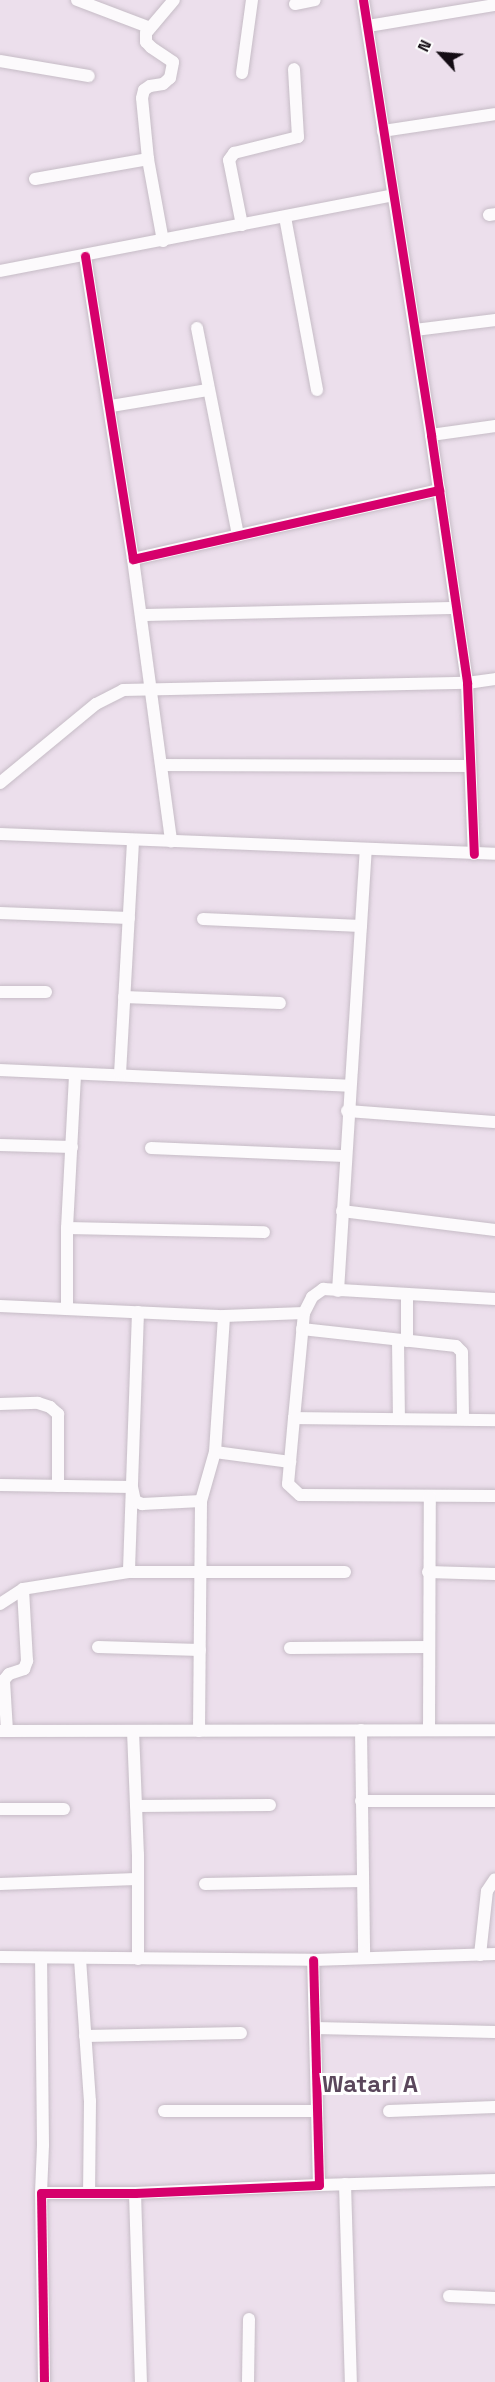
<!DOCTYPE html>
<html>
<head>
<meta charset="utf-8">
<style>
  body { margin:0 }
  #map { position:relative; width:495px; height:2382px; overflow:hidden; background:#ecdfec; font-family:"Space Grotesk",sans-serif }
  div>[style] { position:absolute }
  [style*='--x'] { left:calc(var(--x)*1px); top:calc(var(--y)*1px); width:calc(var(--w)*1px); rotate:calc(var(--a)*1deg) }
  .roads { filter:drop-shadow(0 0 2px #c6bcc6) drop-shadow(0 0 2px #c6bcc6) }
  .minor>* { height:12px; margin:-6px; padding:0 6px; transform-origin:6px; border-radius:6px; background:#fcfafc }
  .cycleway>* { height:9px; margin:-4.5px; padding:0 4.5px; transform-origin:4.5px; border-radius:4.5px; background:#d6006c }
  span { translate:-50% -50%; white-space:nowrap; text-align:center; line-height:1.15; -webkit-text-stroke:6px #fff; paint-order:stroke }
  .neighbourhood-label { font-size:24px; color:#5b475c; font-weight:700 }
  .north { position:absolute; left:411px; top:24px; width:60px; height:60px; -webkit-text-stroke:4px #fff; paint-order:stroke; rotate:296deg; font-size:16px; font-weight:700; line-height:24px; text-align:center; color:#140c14 }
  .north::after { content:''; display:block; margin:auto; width:21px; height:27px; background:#140c14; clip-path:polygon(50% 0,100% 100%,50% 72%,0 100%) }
</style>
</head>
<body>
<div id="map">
  <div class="roads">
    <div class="minor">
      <i style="--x:77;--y:0;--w:76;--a:20.8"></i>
      <i style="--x:363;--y:0;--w:440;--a:81.1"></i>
      <i style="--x:431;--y:435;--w:251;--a:81.7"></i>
      <i style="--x:467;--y:683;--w:171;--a:87.7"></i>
      <i style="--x:295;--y:4;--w:20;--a:-11"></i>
      <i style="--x:368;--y:26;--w:129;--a:-9.4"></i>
      <i style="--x:0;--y:61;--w:90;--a:9.6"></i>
      <i style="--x:242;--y:73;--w:74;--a:-82.2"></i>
      <i style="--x:383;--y:131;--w:113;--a:-8.6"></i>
      <i style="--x:35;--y:179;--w:115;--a:-10"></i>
      <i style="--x:489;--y:215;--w:6;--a:-9"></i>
      <i style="--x:285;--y:217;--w:176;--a:79.5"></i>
      <i style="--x:242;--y:225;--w:66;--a:-101.3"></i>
      <i style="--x:229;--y:160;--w:9;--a:-54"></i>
      <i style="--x:234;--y:153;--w:66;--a:-14"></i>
      <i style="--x:298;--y:137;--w:68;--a:-93.4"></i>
      <i style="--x:163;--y:241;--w:83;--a:-100.4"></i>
      <i style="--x:148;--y:159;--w:61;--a:-95.6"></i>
      <i style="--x:142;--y:98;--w:8;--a:-76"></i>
      <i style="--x:144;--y:90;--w:7;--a:-34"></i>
      <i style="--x:150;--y:86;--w:13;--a:-9"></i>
      <i style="--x:163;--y:84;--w:9;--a:-41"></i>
      <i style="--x:170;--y:78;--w:16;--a:-79"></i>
      <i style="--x:173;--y:62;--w:27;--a:-146"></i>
      <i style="--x:151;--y:47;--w:7;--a:-135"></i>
      <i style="--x:146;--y:42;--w:9;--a:-90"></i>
      <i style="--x:146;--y:33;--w:43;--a:-49.7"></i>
      <i style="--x:85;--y:256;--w:307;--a:81"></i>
      <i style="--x:133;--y:559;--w:314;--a:-12.7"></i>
      <i style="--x:0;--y:271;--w:400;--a:-10.9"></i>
      <i style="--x:197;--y:328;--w:211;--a:78.8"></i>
      <i style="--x:415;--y:330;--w:81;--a:-7.1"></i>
      <i style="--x:111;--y:406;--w:98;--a:-9.4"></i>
      <i style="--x:431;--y:435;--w:65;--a:-8"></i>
      <i style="--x:133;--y:559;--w:285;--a:82.3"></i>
      <i style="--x:141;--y:615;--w:315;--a:-1.3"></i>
      <i style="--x:162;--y:765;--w:308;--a:0.2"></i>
      <i style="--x:0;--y:783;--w:124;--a:-39.5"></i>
      <i style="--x:96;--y:704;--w:30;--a:-27"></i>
      <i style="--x:123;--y:690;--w:344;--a:-1.2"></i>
      <i style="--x:467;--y:683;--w:28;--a:-8"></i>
      <i style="--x:0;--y:834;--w:495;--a:2.3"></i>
      <i style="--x:0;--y:913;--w:129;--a:2.2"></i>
      <i style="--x:203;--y:919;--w:158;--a:2.5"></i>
      <i style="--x:0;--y:992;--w:46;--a:0"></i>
      <i style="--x:124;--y:997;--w:156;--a:2.2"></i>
      <i style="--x:0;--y:1070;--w:349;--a:2.6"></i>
      <i style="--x:120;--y:1074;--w:234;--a:-86.8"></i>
      <i style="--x:347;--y:1111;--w:148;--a:4.3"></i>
      <i style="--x:0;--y:1145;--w:72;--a:1.6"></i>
      <i style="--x:151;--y:1148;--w:194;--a:2.4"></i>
      <i style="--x:342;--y:1211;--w:154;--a:7.1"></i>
      <i style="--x:67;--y:1228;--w:197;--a:1.2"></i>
      <i style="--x:338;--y:1291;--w:442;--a:-86.4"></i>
      <i style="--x:0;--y:1306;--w:224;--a:2.6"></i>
      <i style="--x:224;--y:1316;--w:80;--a:-2.1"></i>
      <i style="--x:304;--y:1313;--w:18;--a:-63"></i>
      <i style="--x:312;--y:1297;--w:14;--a:-36"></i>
      <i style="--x:323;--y:1289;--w:172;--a:3.3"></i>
      <i style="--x:67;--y:1308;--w:80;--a:-90"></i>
      <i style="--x:67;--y:1228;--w:154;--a:-87"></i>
      <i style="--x:138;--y:1312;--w:260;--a:92"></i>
      <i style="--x:129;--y:1572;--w:216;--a:0"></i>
      <i style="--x:304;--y:1313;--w:105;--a:95.4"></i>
      <i style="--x:294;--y:1418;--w:201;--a:0.6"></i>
      <i style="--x:302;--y:1329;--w:155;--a:6.3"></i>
      <i style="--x:456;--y:1346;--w:8;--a:45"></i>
      <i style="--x:462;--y:1352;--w:67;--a:89.1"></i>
      <i style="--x:398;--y:1340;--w:79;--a:89.3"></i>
      <i style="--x:407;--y:1341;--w:47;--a:-90"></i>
      <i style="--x:0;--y:1404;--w:38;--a:-2"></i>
      <i style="--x:38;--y:1403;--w:13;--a:18"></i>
      <i style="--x:50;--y:1407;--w:11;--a:41"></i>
      <i style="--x:58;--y:1414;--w:72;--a:90"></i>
      <i style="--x:294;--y:1418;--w:66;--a:95.2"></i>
      <i style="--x:288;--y:1484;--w:16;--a:43"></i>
      <i style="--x:300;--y:1495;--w:195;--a:0.3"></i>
      <i style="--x:215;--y:1452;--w:76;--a:7.6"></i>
      <i style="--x:0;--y:1485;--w:132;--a:0.9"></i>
      <i style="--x:132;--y:1487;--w:14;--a:78"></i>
      <i style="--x:135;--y:1501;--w:8;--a:23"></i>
      <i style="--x:142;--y:1504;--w:59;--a:-2.9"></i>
      <i style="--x:201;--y:1501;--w:51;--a:-74.1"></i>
      <i style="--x:215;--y:1452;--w:136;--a:-86.2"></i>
      <i style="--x:428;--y:1572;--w:67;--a:1.7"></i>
      <i style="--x:0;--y:1604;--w:27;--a:-33"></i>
      <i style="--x:23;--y:1589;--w:107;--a:-9.1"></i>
      <i style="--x:98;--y:1647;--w:102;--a:1.7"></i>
      <i style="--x:290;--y:1648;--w:138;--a:-0.4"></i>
      <i style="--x:361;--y:1730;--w:228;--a:89.2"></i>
      <i style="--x:429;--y:1730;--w:234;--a:-89.8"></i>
      <i style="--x:0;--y:1731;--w:495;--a:-0.1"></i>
      <i style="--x:7;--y:1731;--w:51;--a:-93.4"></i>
      <i style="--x:4;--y:1680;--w:8;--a:-50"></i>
      <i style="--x:9;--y:1674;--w:16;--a:-18"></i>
      <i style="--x:24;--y:1669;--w:9;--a:-69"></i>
      <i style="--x:27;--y:1661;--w:72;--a:-93.2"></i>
      <i style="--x:133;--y:1731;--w:124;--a:87.7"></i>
      <i style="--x:138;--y:1855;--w:104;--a:90"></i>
      <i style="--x:199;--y:1731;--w:230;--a:-89.5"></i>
      <i style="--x:361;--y:1801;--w:134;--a:0"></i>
      <i style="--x:136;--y:1806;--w:134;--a:-0.4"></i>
      <i style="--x:0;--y:1809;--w:64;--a:0"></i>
      <i style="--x:0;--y:1884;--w:136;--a:-2.1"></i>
      <i style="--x:205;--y:1884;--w:157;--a:-1.1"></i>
      <i style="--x:480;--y:1955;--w:64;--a:-83.8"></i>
      <i style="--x:487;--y:1891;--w:14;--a:-56"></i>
      <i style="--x:0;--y:1957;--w:313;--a:0.5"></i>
      <i style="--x:313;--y:1960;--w:182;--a:-1.9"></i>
      <i style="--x:80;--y:1959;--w:142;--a:86"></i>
      <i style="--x:90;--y:2101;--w:91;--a:90.6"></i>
      <i style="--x:315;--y:2028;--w:180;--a:1.3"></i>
      <i style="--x:85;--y:2036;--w:156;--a:-1.1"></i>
      <i style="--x:164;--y:2111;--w:152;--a:0"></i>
      <i style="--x:389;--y:2111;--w:106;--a:-2.2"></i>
      <i style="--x:345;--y:2184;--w:198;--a:88.3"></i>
      <i style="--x:319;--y:2185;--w:176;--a:-1.6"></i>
      <i style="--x:41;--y:2193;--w:48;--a:-87.6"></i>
      <i style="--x:43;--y:2145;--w:187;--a:-90.6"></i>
      <i style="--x:135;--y:2193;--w:189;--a:88.2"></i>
      <i style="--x:449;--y:2296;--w:46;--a:2.5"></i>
      <i style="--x:44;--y:2382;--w:189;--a:-90.9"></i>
      <i style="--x:41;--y:2193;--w:94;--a:0"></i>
      <i style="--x:135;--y:2193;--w:184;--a:-2.5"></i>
      <i style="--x:319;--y:2185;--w:225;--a:-91.5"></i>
      <i style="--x:248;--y:2382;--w:63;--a:-89.1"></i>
    </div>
  </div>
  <div class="cycleway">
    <i style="--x:363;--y:0;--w:440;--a:81.1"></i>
    <i style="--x:431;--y:435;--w:251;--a:81.7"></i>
    <i style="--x:467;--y:683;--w:171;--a:87.7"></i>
    <i style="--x:85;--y:256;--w:307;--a:81"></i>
    <i style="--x:133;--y:559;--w:314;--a:-12.7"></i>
    <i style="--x:44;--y:2382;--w:189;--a:-90.9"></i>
    <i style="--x:41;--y:2193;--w:94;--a:0"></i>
    <i style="--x:135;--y:2193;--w:184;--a:-2.5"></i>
    <i style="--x:319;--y:2185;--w:225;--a:-91.5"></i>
  </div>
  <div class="neighbourhood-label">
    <span style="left:370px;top:2084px">Watari A</span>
  </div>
  <div class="north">N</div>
</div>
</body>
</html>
